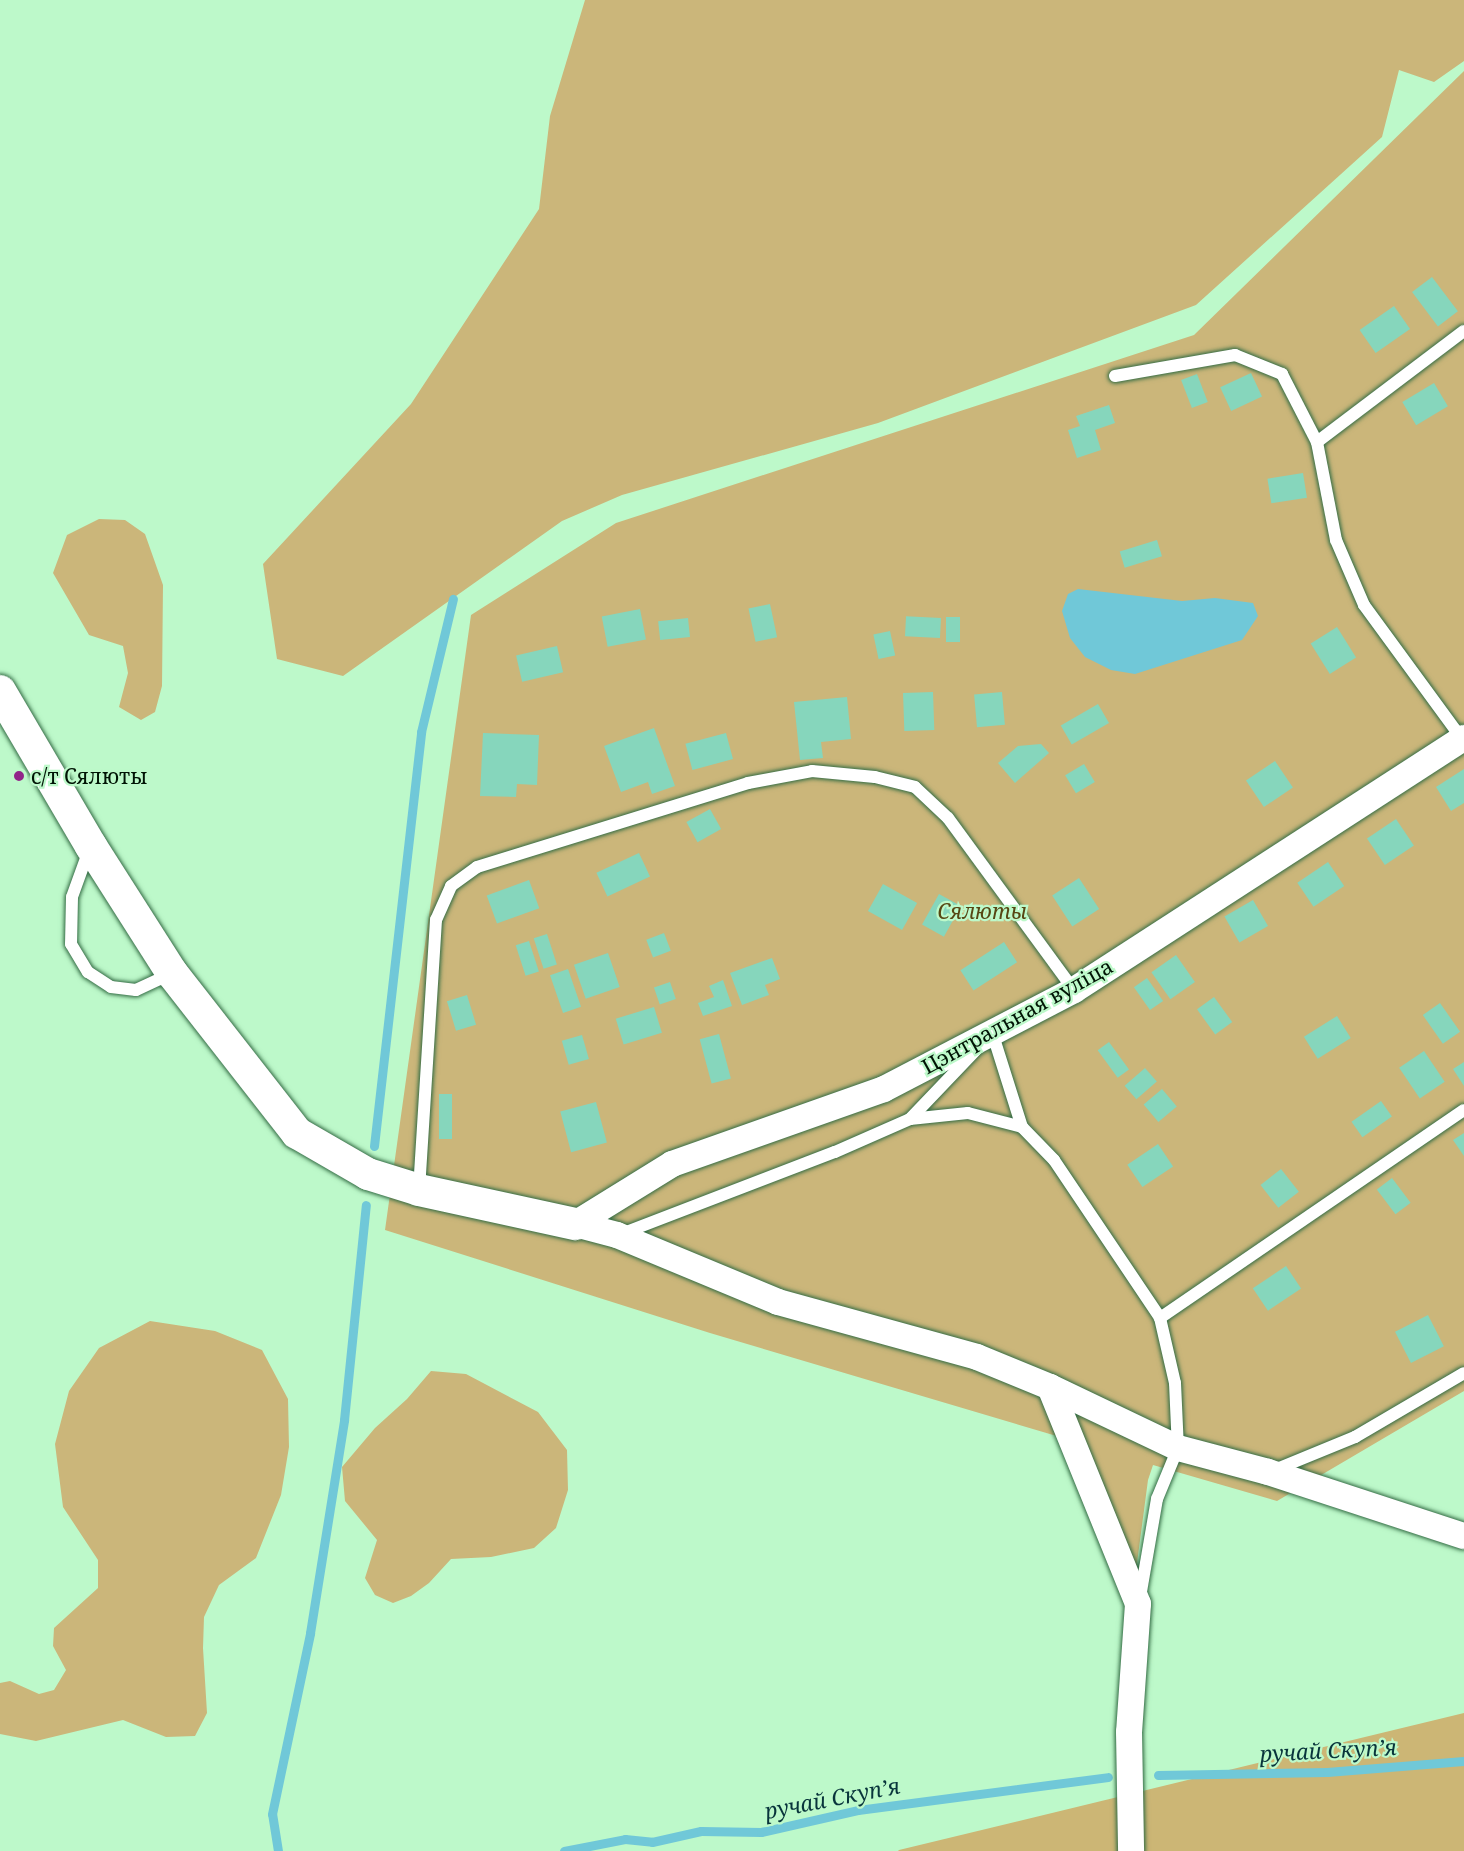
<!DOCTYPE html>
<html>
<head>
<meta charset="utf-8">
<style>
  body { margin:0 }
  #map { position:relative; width:1464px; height:1851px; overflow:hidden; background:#bdf9ca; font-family:"Noto Serif",serif }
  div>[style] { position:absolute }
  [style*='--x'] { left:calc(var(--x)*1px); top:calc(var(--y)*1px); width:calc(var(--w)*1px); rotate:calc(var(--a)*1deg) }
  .green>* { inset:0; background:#cbb67a }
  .forest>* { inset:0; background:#ccb675 }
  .water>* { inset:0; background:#70c8d8 }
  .stream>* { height:9px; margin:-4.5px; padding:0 4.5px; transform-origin:4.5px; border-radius:4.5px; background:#70c8d8 }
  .building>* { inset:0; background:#86d6bc; transform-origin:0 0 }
  .roads { filter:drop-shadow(0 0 2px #336c44) drop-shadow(0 0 2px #336c44) }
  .service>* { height:12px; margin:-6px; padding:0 6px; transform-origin:6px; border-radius:6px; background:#fff }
  .minor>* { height:26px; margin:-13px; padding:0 13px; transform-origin:13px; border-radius:13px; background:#fff }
  .tertiary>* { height:32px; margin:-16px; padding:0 16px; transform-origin:16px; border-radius:16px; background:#fff }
  .dots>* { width:16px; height:16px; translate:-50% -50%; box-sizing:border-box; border:3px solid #bdf9ca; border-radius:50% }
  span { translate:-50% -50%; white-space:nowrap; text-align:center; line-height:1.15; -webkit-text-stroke:4.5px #bdf9ca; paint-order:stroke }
  .poi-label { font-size:21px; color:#001405 }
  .left { translate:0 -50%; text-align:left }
  .park-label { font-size:21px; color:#564613; font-style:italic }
  .street-label { font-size:21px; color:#001405 }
  .water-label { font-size:22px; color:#08343b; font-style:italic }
</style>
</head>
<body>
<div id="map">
  <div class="green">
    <i style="clip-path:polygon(585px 0,1464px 0,1464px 61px,1434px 82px,1399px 70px,1382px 137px,1196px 305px,878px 423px,622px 495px,562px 521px,343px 676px,277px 659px,263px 564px,411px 404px,539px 209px,550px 116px)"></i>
    <i style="clip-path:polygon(1464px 71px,1464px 1391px,1277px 1501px,1153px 1465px,1148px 1480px,1135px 1578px,1087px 1445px,710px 1333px,385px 1230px,471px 615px,616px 523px,1194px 335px)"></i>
    <i style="clip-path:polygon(99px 519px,125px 520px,145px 534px,163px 585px,162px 686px,155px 712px,141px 720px,119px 707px,128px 673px,123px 646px,89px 635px,53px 573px,67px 535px)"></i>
    <i style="clip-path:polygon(150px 1321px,215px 1331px,262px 1350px,288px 1399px,289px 1447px,281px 1495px,256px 1558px,219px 1585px,204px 1617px,203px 1648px,207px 1713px,195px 1736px,166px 1737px,123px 1720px,36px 1741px,0 1734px,0 1683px,10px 1681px,39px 1694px,54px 1690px,66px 1670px,53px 1646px,54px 1628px,98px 1588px,98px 1560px,63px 1507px,55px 1444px,69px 1391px,99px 1348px)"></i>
    <i style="clip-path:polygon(431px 1371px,466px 1374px,538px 1412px,567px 1450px,568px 1490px,556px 1528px,534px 1548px,491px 1557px,451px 1559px,429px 1583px,411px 1596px,393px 1603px,375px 1595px,365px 1578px,377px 1540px,345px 1501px,342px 1467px,375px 1428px,407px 1399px)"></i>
  </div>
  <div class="forest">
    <i style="clip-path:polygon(1464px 1713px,1464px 1851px,898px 1851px,899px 1850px)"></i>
  </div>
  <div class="water">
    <i style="clip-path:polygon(1078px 589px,1182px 601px,1215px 598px,1253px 603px,1258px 616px,1242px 640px,1135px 674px,1111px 670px,1085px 657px,1070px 638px,1062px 611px,1068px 594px)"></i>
  </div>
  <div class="stream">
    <i style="--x:374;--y:1146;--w:417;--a:-83.5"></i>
    <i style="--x:421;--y:732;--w:137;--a:-76.5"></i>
    <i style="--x:1158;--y:1775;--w:169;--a:-1"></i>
    <i style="--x:1327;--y:1772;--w:137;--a:-4.6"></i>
    <i style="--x:278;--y:1851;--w:37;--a:-99"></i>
    <i style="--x:272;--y:1814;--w:185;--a:-78.1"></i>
    <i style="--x:310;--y:1633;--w:216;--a:-80.9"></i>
    <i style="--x:344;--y:1420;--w:216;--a:-84.2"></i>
    <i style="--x:564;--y:1851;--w:62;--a:-11.1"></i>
    <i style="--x:625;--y:1839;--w:27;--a:6"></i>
    <i style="--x:652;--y:1842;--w:50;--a:-12.7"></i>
    <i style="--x:701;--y:1831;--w:60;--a:1"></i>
    <i style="--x:761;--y:1832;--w:99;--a:-12.8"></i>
    <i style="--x:858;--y:1810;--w:252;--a:-7.5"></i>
  </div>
  <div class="building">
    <i style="left:1432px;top:277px;width:43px;height:25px;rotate:53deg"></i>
    <i style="left:1394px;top:306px;width:28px;height:42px;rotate:55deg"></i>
    <i style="left:1251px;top:373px;width:26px;height:34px;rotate:65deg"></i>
    <i style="left:1197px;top:374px;width:30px;height:17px;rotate:69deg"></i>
    <i style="left:1434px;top:383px;width:27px;height:37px;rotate:59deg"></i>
    <i style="clip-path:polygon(1109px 405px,1115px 423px,1095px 430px,1101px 450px,1077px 458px,1068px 430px,1080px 426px,1076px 416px)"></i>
    <i style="left:1303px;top:473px;width:25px;height:36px;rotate:81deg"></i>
    <i style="left:1157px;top:540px;width:17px;height:39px;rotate:73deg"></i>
    <i style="left:770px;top:604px;width:34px;height:22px;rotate:78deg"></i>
    <i style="left:640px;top:609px;width:31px;height:39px;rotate:79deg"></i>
    <i style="left:946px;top:617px;width:14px;height:25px"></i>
    <i style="left:688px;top:618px;width:19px;height:30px;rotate:84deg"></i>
    <i style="left:941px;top:618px;width:20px;height:35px;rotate:93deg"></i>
    <i style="left:1337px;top:627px;width:36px;height:31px;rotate:58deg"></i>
    <i style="left:890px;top:631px;width:25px;height:17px;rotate:78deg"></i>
    <i style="left:557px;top:646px;width:27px;height:42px;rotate:77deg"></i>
    <i style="left:933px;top:692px;width:38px;height:30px;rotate:88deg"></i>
    <i style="left:1002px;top:692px;width:33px;height:28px;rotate:85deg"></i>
    <i style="clip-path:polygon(847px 697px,851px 739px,821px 742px,823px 758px,800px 760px,794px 702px)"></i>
    <i style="left:1098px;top:704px;width:22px;height:43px;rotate:60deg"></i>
    <i style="clip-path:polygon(654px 728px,675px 786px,652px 794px,648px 782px,621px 792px,604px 746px)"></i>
    <i style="clip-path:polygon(483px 733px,539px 735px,537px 785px,517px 784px,516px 797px,480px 796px)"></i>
    <i style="left:726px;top:733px;width:27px;height:42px;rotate:75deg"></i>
    <i style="clip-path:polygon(1041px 744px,1049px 753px,1015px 783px,998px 763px,1018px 746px)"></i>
    <i style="left:1275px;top:761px;width:32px;height:35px;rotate:56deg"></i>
    <i style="left:1084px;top:764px;width:21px;height:22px;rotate:59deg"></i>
    <i style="clip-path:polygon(1464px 769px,1464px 803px,1451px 811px,1436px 787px)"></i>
    <i style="left:710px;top:809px;width:23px;height:27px;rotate:61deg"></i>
    <i style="left:1396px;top:819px;width:32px;height:35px;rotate:56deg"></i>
    <i style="left:639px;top:853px;width:26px;height:47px;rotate:65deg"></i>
    <i style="left:1328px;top:862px;width:29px;height:37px;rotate:56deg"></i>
    <i style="left:1079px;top:878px;width:37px;height:32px;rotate:57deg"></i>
    <i style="left:529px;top:880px;width:30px;height:45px;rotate:70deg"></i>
    <i style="left:883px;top:884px;width:39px;height:31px;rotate:29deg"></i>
    <i style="left:939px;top:894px;width:25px;height:35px;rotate:29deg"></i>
    <i style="left:1253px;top:900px;width:30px;height:33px;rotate:60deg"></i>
    <i style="left:664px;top:933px;width:19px;height:19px;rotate:69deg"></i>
    <i style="left:547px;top:934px;width:32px;height:14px;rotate:72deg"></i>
    <i style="left:529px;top:941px;width:32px;height:14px;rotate:72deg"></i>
    <i style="left:1004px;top:942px;width:24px;height:52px;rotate:57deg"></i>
    <i style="left:608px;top:953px;width:36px;height:36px;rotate:71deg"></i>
    <i style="left:1176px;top:955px;width:33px;height:30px;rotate:55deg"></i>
    <i style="clip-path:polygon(772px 958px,780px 979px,765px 985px,769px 995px,742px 1005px,730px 973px)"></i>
    <i style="left:568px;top:969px;width:40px;height:19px;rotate:71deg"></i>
    <i style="left:1147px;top:978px;width:28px;height:16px;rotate:55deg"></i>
    <i style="clip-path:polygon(723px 980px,732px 1006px,703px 1016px,698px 1003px,714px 997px,709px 986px)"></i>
    <i style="left:670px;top:982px;width:18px;height:17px;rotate:71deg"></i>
    <i style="left:467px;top:995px;width:31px;height:21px;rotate:73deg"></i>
    <i style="left:1214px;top:997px;width:31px;height:21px;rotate:54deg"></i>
    <i style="left:1440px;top:1003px;width:35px;height:21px;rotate:55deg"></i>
    <i style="left:654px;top:1007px;width:27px;height:40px;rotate:73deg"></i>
    <i style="left:1337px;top:1016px;width:26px;height:39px;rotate:58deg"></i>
    <i style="left:719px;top:1034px;width:46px;height:20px;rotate:75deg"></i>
    <i style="left:582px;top:1035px;width:25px;height:21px;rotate:74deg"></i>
    <i style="left:1109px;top:1042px;width:34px;height:14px;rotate:54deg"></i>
    <i style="left:1424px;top:1051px;width:37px;height:30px;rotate:56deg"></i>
    <i style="clip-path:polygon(1464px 1062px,1464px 1086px,1453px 1069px)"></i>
    <i style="left:1145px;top:1068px;width:18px;height:27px;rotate:49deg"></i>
    <i style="left:1162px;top:1089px;width:23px;height:24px;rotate:50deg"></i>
    <i style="left:439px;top:1094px;width:13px;height:45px"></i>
    <i style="left:1381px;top:1101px;width:19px;height:36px;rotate:55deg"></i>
    <i style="left:596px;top:1102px;width:42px;height:37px;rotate:75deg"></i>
    <i style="clip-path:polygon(1464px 1133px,1464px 1156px,1453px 1140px)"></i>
    <i style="left:1158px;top:1144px;width:27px;height:37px;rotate:56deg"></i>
    <i style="left:1281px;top:1169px;width:29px;height:26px;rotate:52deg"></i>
    <i style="left:1392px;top:1178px;width:31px;height:19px;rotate:53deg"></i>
    <i style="left:1286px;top:1266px;width:27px;height:40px;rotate:56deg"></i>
    <i style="left:1428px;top:1315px;width:35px;height:37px;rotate:63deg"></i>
  </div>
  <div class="roads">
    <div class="service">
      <i style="--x:1115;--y:376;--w:122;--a:-9.9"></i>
      <i style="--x:1235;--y:355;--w:51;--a:22"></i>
      <i style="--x:1282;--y:374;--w:76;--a:62.8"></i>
      <i style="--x:1462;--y:739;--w:166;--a:-126.2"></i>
      <i style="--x:1364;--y:605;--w:71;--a:-113.3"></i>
      <i style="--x:1336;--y:540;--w:100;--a:-101"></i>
      <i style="--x:1317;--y:442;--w:184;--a:-37.1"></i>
      <i style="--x:89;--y:850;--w:50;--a:109.9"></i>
      <i style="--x:72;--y:897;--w:47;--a:91.2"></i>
      <i style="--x:71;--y:944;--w:33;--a:59"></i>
      <i style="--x:88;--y:972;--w:27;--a:33"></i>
      <i style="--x:111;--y:987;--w:25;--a:7"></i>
      <i style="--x:136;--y:990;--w:40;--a:-25"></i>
      <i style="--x:992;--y:1032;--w:100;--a:72.5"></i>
      <i style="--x:910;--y:1119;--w:97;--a:-46.3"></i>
      <i style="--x:419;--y:1190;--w:271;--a:-86.4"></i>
      <i style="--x:436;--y:920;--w:37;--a:-66"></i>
      <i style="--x:451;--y:886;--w:32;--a:-36"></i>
      <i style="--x:477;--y:867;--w:284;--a:-17.2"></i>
      <i style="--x:748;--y:783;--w:65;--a:-10.6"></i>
      <i style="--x:812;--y:771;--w:63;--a:5.4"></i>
      <i style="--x:875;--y:777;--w:41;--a:14"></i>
      <i style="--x:915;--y:787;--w:45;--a:43.2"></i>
      <i style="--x:948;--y:818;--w:213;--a:53.8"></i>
      <i style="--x:621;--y:1234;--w:229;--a:-21"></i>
      <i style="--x:835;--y:1152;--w:82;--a:-23.7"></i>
      <i style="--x:910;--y:1119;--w:58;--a:-5.9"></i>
      <i style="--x:968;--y:1113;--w:56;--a:14.5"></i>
      <i style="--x:1022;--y:1127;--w:46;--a:45.9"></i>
      <i style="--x:1054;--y:1160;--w:190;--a:56.1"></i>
      <i style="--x:1160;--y:1318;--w:67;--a:77"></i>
      <i style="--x:1175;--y:1383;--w:65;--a:87.4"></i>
      <i style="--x:1178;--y:1448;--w:55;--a:112.4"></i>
      <i style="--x:1157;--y:1499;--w:99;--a:99.8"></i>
      <i style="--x:1160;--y:1318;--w:368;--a:-34.4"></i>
      <i style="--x:1272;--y:1471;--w:90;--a:-22.3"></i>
      <i style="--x:1355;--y:1437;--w:126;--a:-30.4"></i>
    </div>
    <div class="minor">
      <i style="--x:575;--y:1224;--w:114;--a:-31.7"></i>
      <i style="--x:672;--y:1164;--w:225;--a:-19.5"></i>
      <i style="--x:884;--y:1089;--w:214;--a:-27.5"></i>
      <i style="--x:1074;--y:990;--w:464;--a:-32.9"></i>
      <i style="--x:575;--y:1224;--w:43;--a:14.7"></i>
      <i style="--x:617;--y:1235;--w:174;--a:22.6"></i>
      <i style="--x:778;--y:1302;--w:206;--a:15.4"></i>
      <i style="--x:977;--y:1357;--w:79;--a:22.3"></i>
      <i style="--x:1050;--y:1387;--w:142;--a:25.5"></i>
      <i style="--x:1178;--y:1448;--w:93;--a:14.9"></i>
      <i style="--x:1268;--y:1472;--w:206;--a:18.1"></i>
      <i style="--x:1050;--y:1387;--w:234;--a:67.9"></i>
      <i style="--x:1138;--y:1604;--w:128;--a:94"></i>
      <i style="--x:1129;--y:1732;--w:119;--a:89"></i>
    </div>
    <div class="tertiary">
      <i style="--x:0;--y:691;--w:180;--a:59.6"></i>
      <i style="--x:91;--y:846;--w:151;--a:57.5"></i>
      <i style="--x:172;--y:973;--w:203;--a:52"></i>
      <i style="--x:297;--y:1133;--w:82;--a:30"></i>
      <i style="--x:368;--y:1174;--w:53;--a:17.4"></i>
      <i style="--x:419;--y:1190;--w:160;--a:12.3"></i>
    </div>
  </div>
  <div class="dots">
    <i style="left:19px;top:776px;background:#912589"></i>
  </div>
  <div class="poi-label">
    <span class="left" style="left:31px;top:776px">с/т Сялюты</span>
  </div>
  <div class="park-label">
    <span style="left:982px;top:911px">Сялюты</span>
  </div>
  <div class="street-label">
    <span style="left:1017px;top:1016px;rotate:-29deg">Цэнтральная вуліца</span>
  </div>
  <div class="water-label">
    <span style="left:1328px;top:1750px;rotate:-3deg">ручай Скупʼя</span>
    <span style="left:832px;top:1798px;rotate:-11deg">ручай Скупʼя</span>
  </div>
</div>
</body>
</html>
